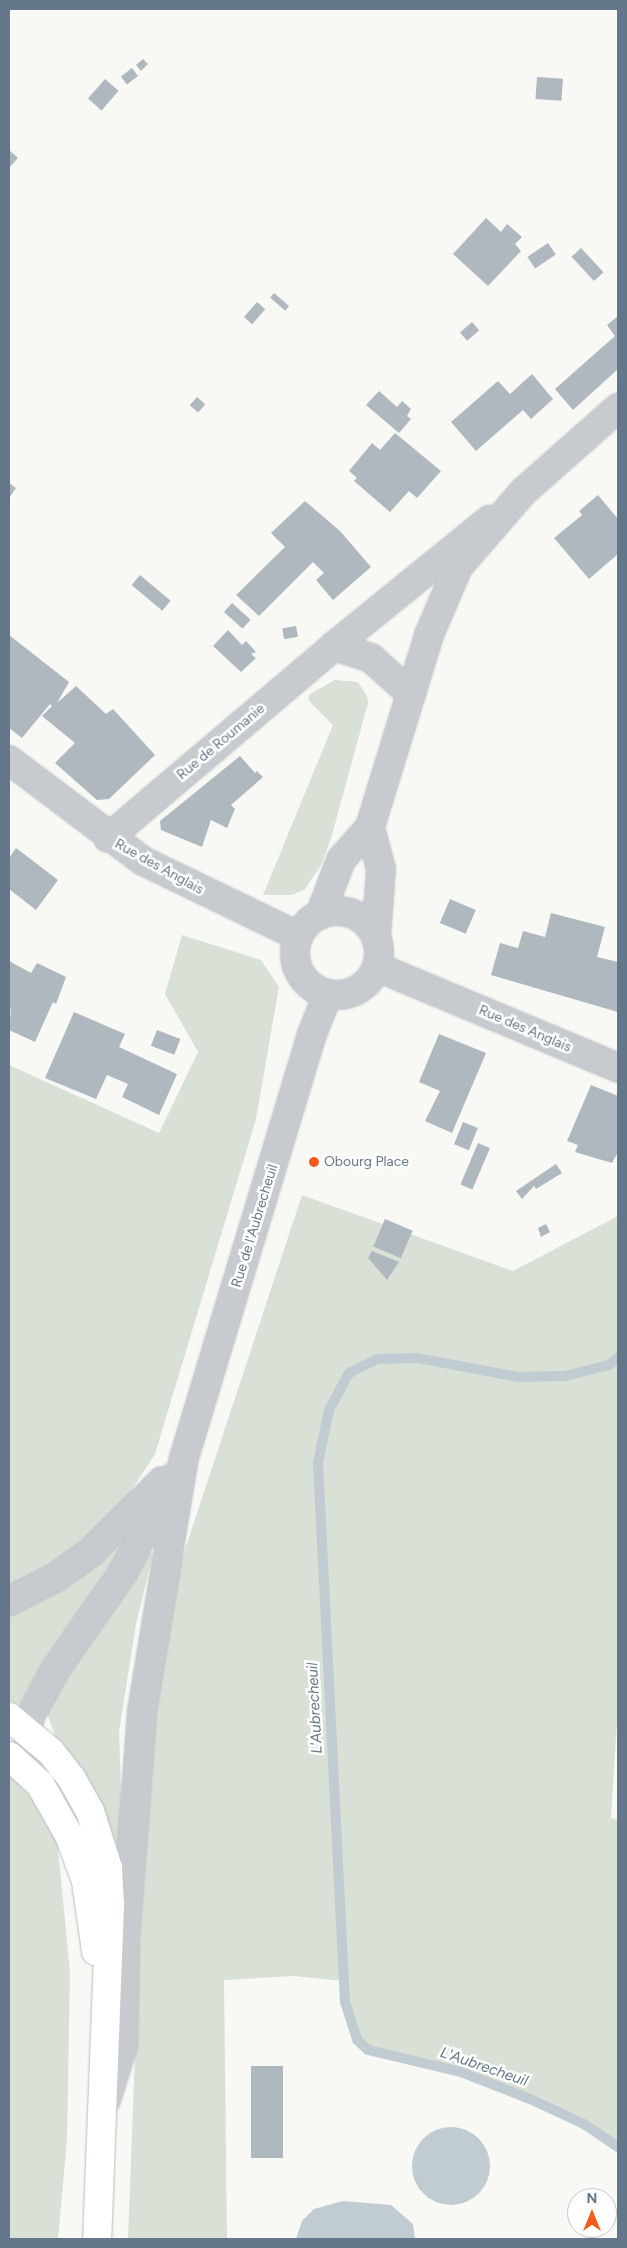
<!DOCTYPE html>
<html>
<head>
<meta charset="utf-8">
<style>
  body { margin:0 }
  #map { position:relative; width:627px; height:2248px; overflow:hidden; background:#f8f8f5; font-family:Figtree,sans-serif }
  div>[style] { position:absolute }
  [style*='--x'] { left:calc(var(--x)*1px); top:calc(var(--y)*1px); width:calc(var(--w)*1px); rotate:calc(var(--a)*1deg) }
  .green>* { inset:0; background:#d9e0d5 }
  .water>* { inset:0; background:#c1ccd2 }
  .round { border-radius:50% }
  .stream>* { height:10px; margin:-5px; padding:0 5px; transform-origin:5px; border-radius:5px; background:#c1ccd2 }
  .building>* { inset:0; background:#b0b8bf; transform-origin:0 0 }
  .roads { filter:drop-shadow(0 0 1px #b9bec3) drop-shadow(0 0 1px #b9bec3) }
  .minor>* { height:28px; margin:-14px; padding:0 14px; transform-origin:14px; border-radius:14px; background:#c7cbcf }
  .tertiary>* { height:28px; margin:-14px; padding:0 14px; transform-origin:14px; border-radius:14px; background:#c7cbcf }
  .tertiary>.ring { margin:-14px; padding:0; box-sizing:content-box; background:none; border:28px solid #c7cbcf; border-radius:50% }
  .secondary>* { height:28px; margin:-14px; padding:0 14px; transform-origin:14px; border-radius:14px; background:#fff }
  .dots>* { width:14px; height:14px; translate:-50% -50%; box-sizing:border-box; border:2px solid #fff; border-radius:50% }
  span { translate:-50% -50%; white-space:nowrap; text-align:center; line-height:1.15; -webkit-text-stroke:5px #fff; paint-order:stroke }
  .street-label { font-size:14px; color:#647689 }
  .poi-label { font-size:14px; color:#647689 }
  .left { translate:0 -50%; text-align:left }
  .water-label { font-size:15px; color:#607884; font-style:italic }
  .frame { position:absolute; inset:0; border:10px solid #647689; pointer-events:none }
  .north { position:absolute; left:567px; top:2188px; width:50px; height:50px; box-sizing:border-box; background:#fff; border:1px solid #c1c8d0; border-radius:50%; rotate:0deg; font-size:14px; font-weight:700; line-height:20px; text-align:center; color:#647689 }
  .north::after { content:''; display:block; margin:auto; width:18px; height:22px; background:#f35a1a; clip-path:polygon(50% 0,100% 100%,50% 72%,0 100%) }
</style>
</head>
<body>
<div id="map">
  <div class="green">
    <i style="clip-path:polygon(335px 680px,358px 682px,367px 696px,368px 703px,332px 835px,322px 864px,305px 889px,292px 895px,263px 895px,333px 725px,308px 700px,310px 694px)"></i>
    <i style="clip-path:polygon(182px 935px,261px 960px,279px 987px,256px 1119px,155px 1454px,125px 1500px,83px 1544px,52px 1565px,9px 1587px,9px 1065px,159px 1133px,198px 1052px,165px 994px)"></i>
    <i style="clip-path:polygon(302px 1195px,513px 1271px,618px 1216px,618px 1704px,611px 1818px,618px 1819px,618px 2147px,584px 2124px,530px 2099px,461px 2072px,368px 2050px,357px 2040px,350px 2021px,343px 1981px,293px 1976px,224px 1980px,227px 2239px,128px 2239px,146px 1767px,173px 1586px)"></i>
    <i style="clip-path:polygon(119px 1541px,125px 1546px,39px 1669px,20px 1703px,14px 1704px,9px 1700px,9px 1614px)"></i>
    <i style="clip-path:polygon(146px 1552px,153px 1554px,136px 1624px,119px 1732px,122px 1817px,119px 1845px,114px 1844px,56px 1739px,47px 1713px,66px 1676px,132px 1585px)"></i>
    <i style="clip-path:polygon(9px 1773px,36px 1803px,57px 1839px,70px 1972px,67px 2139px,58px 2239px,9px 2239px)"></i>
  </div>
  <div class="water">
    <i class="round" style="left:412px;top:2127px;width:78px;height:78px"></i>
    <i style="clip-path:polygon(343px 2201px,391px 2205px,413px 2224px,415px 2239px,296px 2239px,302px 2221px,314px 2209px)"></i>
  </div>
  <div class="stream">
    <i style="--x:618;--y:1357;--w:12;--a:138"></i>
    <i style="--x:609;--y:1365;--w:45;--a:166"></i>
    <i style="--x:565;--y:1376;--w:47;--a:178.8"></i>
    <i style="--x:518;--y:1377;--w:103;--a:-169.3"></i>
    <i style="--x:417;--y:1358;--w:40;--a:178.6"></i>
    <i style="--x:377;--y:1359;--w:31;--a:153"></i>
    <i style="--x:349;--y:1373;--w:42;--a:118.4"></i>
    <i style="--x:329;--y:1410;--w:53;--a:101.9"></i>
    <i style="--x:318;--y:1462;--w:541;--a:87.14"></i>
    <i style="--x:345;--y:2002;--w:40;--a:72"></i>
    <i style="--x:357;--y:2040;--w:15;--a:42"></i>
    <i style="--x:368;--y:2050;--w:96;--a:13.3"></i>
    <i style="--x:461;--y:2072;--w:74;--a:21.4"></i>
    <i style="--x:530;--y:2099;--w:60;--a:24.8"></i>
    <i style="--x:584;--y:2124;--w:41;--a:34.1"></i>
  </div>
  <div class="building">
    <i style="clip-path:polygon(143px 59px,148px 64px,141px 71px,136px 65px)"></i>
    <i style="left:132px;top:68px;width:10px;height:14px;rotate:53deg"></i>
    <i style="left:537px;top:77px;width:26px;height:22px;rotate:4deg"></i>
    <i style="left:105px;top:79px;width:18px;height:26px;rotate:41deg"></i>
    <i style="clip-path:polygon(9px 150px,18px 158px,9px 168px)"></i>
    <i style="clip-path:polygon(486px 218px,501px 232px,507px 224px,522px 237px,515px 244px,521px 251px,488px 286px,453px 254px)"></i>
    <i style="left:548px;top:243px;width:14px;height:25px;rotate:56deg"></i>
    <i style="left:581px;top:248px;width:33px;height:13px;rotate:47deg"></i>
    <i style="left:274px;top:293px;width:20px;height:6px;rotate:41deg"></i>
    <i style="left:257px;top:302px;width:11px;height:20px;rotate:41deg"></i>
    <i style="clip-path:polygon(618px 316px,618px 369px,573px 410px,555px 389px,615px 336px,607px 325px)"></i>
    <i style="left:472px;top:322px;width:11px;height:16px;rotate:49deg"></i>
    <i style="clip-path:polygon(532px 374px,553px 399px,531px 419px,523px 410px,476px 451px,451px 422px,498px 381px,510px 394px)"></i>
    <i style="clip-path:polygon(379px 391px,397px 407px,402px 401px,411px 409px,407px 416px,411px 419px,399px 433px,366px 405px)"></i>
    <i style="left:197px;top:397px;width:11px;height:11px;rotate:41deg"></i>
    <i style="clip-path:polygon(395px 433px,441px 471px,417px 498px,409px 491px,390px 512px,354px 481px,357px 478px,349px 471px,372px 443px,380px 450px)"></i>
    <i style="clip-path:polygon(9px 483px,16px 488px,9px 498px)"></i>
    <i style="clip-path:polygon(598px 495px,618px 519px,618px 554px,589px 579px,554px 538px,582px 515px,579px 511px)"></i>
    <i style="clip-path:polygon(305px 501px,340px 531px,371px 567px,333px 600px,316px 580px,324px 573px,313px 562px,259px 616px,236px 595px,285px 547px,271px 533px)"></i>
    <i style="left:140px;top:575px;width:40px;height:13px;rotate:40deg"></i>
    <i style="left:232px;top:603px;width:25px;height:12px;rotate:42deg"></i>
    <i style="left:296px;top:626px;width:11px;height:14px;rotate:80deg"></i>
    <i style="clip-path:polygon(228px 630px,242px 645px,246px 641px,256px 652px,251px 654px,256px 658px,241px 672px,213px 646px)"></i>
    <i style="clip-path:polygon(9px 635px,69px 682px,57px 703px,76px 686px,106px 714px,113px 709px,155px 755px,109px 799px,97px 800px,55px 763px,75px 743px,42px 716px,52px 706px,50px 704px,22px 738px,9px 728px)"></i>
    <i style="clip-path:polygon(240px 756px,255px 773px,257px 771px,263px 777px,231px 805px,235px 809px,227px 828px,211px 820px,202px 847px,161px 830px,160px 821px)"></i>
    <i style="clip-path:polygon(16px 848px,58px 880px,36px 910px,9px 889px,9px 858px)"></i>
    <i style="left:450px;top:899px;width:28px;height:26px;rotate:23deg"></i>
    <i style="clip-path:polygon(551px 913px,605px 927px,597px 957px,618px 962px,618px 1012px,491px 975px,500px 943px,518px 948px,523px 931px,545px 937px)"></i>
    <i style="clip-path:polygon(9px 961px,31px 973px,37px 963px,66px 977px,56px 1004px,53px 1002px,35px 1042px,9px 1030px,11px 1009px,9px 1008px)"></i>
    <i style="clip-path:polygon(74px 1012px,125px 1034px,119px 1047px,177px 1074px,159px 1115px,122px 1097px,128px 1084px,107px 1075px,96px 1099px,45px 1078px)"></i>
    <i style="left:157px;top:1030px;width:25px;height:17px;rotate:21deg"></i>
    <i style="clip-path:polygon(439px 1034px,486px 1053px,452px 1133px,425px 1121px,440px 1091px,419px 1082px)"></i>
    <i style="clip-path:polygon(591px 1085px,618px 1096px,618px 1152px,612px 1163px,575px 1152px,578px 1145px,567px 1141px)"></i>
    <i style="left:463px;top:1122px;width:16px;height:24px;rotate:22deg"></i>
    <i style="left:478px;top:1143px;width:13px;height:45px;rotate:23deg"></i>
    <i style="clip-path:polygon(556px 1164px,562px 1173px,536px 1189px,534px 1186px,522px 1199px,516px 1191px)"></i>
    <i style="left:385px;top:1219px;width:30px;height:30px;rotate:23deg"></i>
    <i style="clip-path:polygon(546px 1224px,550px 1232px,541px 1237px,538px 1228px)"></i>
    <i style="clip-path:polygon(372px 1251px,399px 1262px,387px 1280px,368px 1258px)"></i>
    <i style="left:251px;top:2066px;width:32px;height:92px"></i>
  </div>
  <div class="roads">
    <div class="minor">
      <i style="--x:334;--y:646;--w:39;--a:18"></i>
      <i style="--x:371;--y:658;--w:54;--a:42"></i>
      <i style="--x:9;--y:760;--w:168;--a:37"></i>
      <i style="--x:143;--y:861;--w:172;--a:25.8"></i>
      <i style="--x:108;--y:838;--w:297;--a:-40.3"></i>
      <i style="--x:334;--y:646;--w:200;--a:-39.1"></i>
      <i style="--x:377;--y:967;--w:261;--a:22.7"></i>
    </div>
    <div class="tertiary">
      <i class="ring" style="left:295px;top:911px;width:56px;height:56px"></i>
      <i style="--x:320;--y:915;--w:59;--a:-69.1"></i>
      <i style="--x:341;--y:860;--w:44;--a:-48.7"></i>
      <i style="--x:376;--y:938;--w:69;--a:-85.9"></i>
      <i style="--x:381;--y:869;--w:43;--a:-104.7"></i>
      <i style="--x:370;--y:827;--w:201;--a:-72.9"></i>
      <i style="--x:429;--y:635;--w:74;--a:-66.9"></i>
      <i style="--x:458;--y:567;--w:99;--a:-49.1"></i>
      <i style="--x:523;--y:492;--w:127;--a:-41.5"></i>
      <i style="--x:9;--y:1601;--w:53;--a:-27.1"></i>
      <i style="--x:56;--y:1577;--w:43;--a:-35.5"></i>
      <i style="--x:91;--y:1552;--w:100;--a:-45"></i>
      <i style="--x:40;--y:1784;--w:54;--a:-104"></i>
      <i style="--x:27;--y:1732;--w:16;--a:-79"></i>
      <i style="--x:30;--y:1716;--w:52;--a:-61.5"></i>
      <i style="--x:55;--y:1670;--w:117;--a:-55.1"></i>
      <i style="--x:122;--y:1574;--w:110;--a:-61.8"></i>
      <i style="--x:106;--y:2100;--w:57;--a:-72.5"></i>
      <i style="--x:123;--y:2046;--w:108;--a:-88.9"></i>
      <i style="--x:125;--y:1938;--w:228;--a:-85.7"></i>
      <i style="--x:142;--y:1711;--w:256;--a:-80.6"></i>
      <i style="--x:184;--y:1458;--w:443;--a:-73.2"></i>
      <i style="--x:312;--y:1034;--w:43;--a:-68.2"></i>
    </div>
    <div class="secondary">
      <i style="--x:9;--y:1717;--w:55;--a:39.8"></i>
      <i style="--x:51;--y:1752;--w:34;--a:52"></i>
      <i style="--x:72;--y:1779;--w:37;--a:61"></i>
      <i style="--x:90;--y:1811;--w:60;--a:72.5"></i>
      <i style="--x:108;--y:1868;--w:37;--a:87"></i>
      <i style="--x:110;--y:1905;--w:334;--a:92.2"></i>
      <i style="--x:9;--y:1756;--w:42;--a:42.1"></i>
      <i style="--x:40;--y:1784;--w:59;--a:60.4"></i>
      <i style="--x:69;--y:1835;--w:49;--a:69.7"></i>
      <i style="--x:86;--y:1881;--w:71;--a:81.9"></i>
    </div>
  </div>
  <div class="dots">
    <i style="left:314px;top:1162px;background:#f35a1a"></i>
  </div>
  <div class="street-label">
    <span style="left:221px;top:742px;rotate:-40deg">Rue de Roumanie</span>
    <span style="left:159px;top:867px;rotate:29deg">Rue des Anglais</span>
    <span style="left:525px;top:1029px;rotate:23deg">Rue des Anglais</span>
    <span style="left:255px;top:1226px;rotate:-73deg">Rue de l'Aubrecheuil</span>
  </div>
  <div class="poi-label">
    <span class="left" style="left:324px;top:1162px">Obourg Place</span>
  </div>
  <div class="water-label">
    <span style="left:315px;top:1708px;rotate:-93deg">L'Aubrecheuil</span>
    <span style="left:484px;top:2067px;rotate:19deg">L'Aubrecheuil</span>
  </div>
  <div class="frame"></div>
  <div class="north">N</div>
</div>
</body>
</html>
